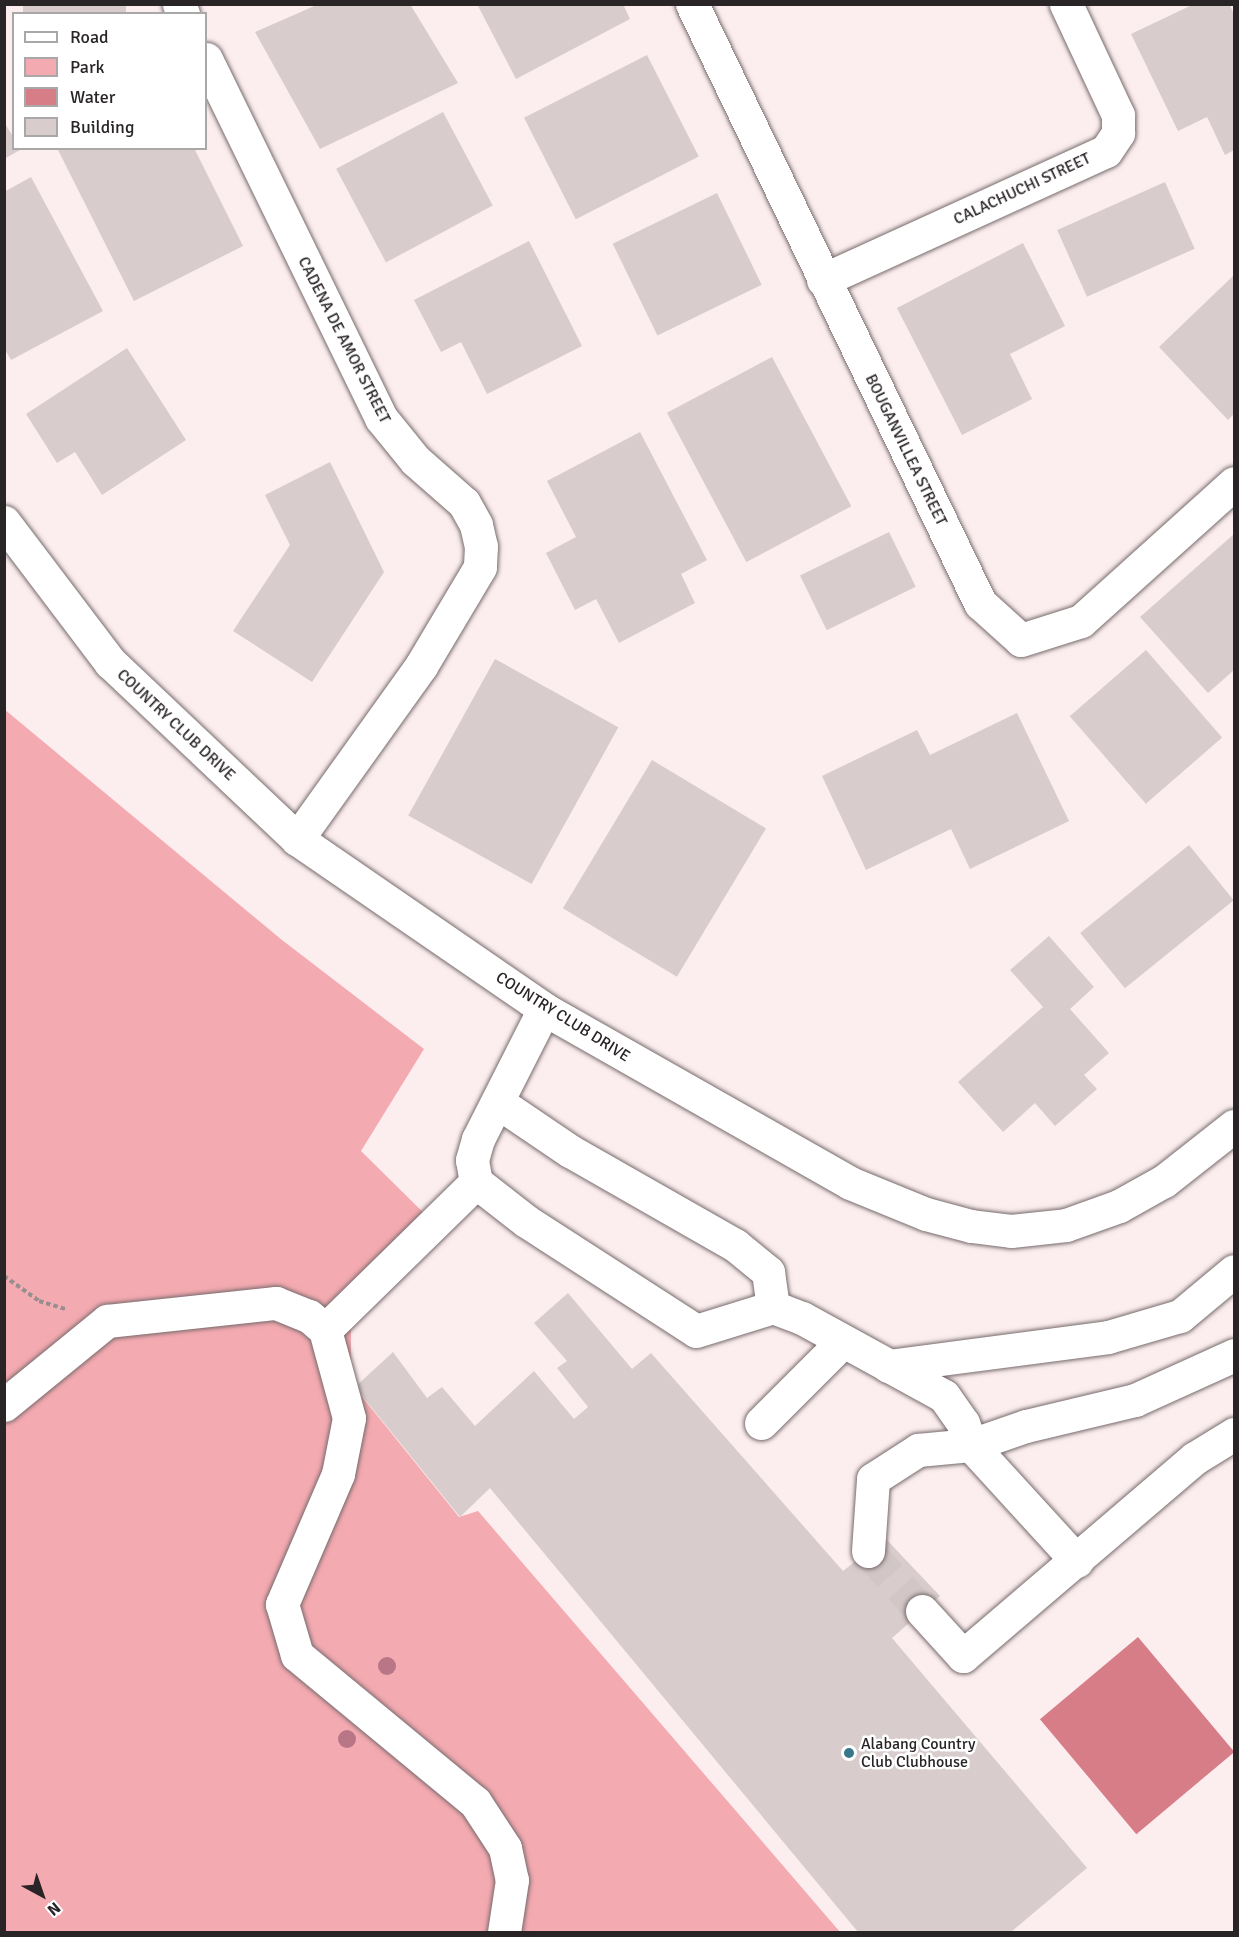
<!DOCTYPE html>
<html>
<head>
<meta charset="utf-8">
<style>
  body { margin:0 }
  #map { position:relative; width:1239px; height:1937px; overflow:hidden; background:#fceeef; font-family:Signika,sans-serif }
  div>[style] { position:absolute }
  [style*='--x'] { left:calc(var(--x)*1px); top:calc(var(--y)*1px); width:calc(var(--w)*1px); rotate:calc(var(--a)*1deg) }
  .green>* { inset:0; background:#f4aab1 }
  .water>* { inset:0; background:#d77d88; transform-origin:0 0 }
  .building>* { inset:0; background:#d8cccc; transform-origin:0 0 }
  .minor-tunnel>* { height:33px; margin-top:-16.5px; transform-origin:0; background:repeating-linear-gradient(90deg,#d2c6c7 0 33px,transparent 0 49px) }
  .path>* { height:4px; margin-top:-2px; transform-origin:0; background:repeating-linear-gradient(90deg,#988e8f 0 4.5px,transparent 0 7.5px) }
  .roads { filter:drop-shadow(0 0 2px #776b6c) drop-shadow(0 0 2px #776b6c) }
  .minor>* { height:33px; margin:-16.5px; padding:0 16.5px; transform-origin:16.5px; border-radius:16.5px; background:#fff }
  .trees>* { width:18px; height:18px; margin:-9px; border-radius:50%; background:#b87686 }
  .dots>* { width:16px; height:16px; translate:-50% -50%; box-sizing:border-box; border:3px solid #fff; border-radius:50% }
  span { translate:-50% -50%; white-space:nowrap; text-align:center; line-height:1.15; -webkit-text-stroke:5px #fff; paint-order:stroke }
  .street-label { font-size:16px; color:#292425 }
  .poi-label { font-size:16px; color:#292425 }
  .left { translate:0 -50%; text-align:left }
  .frame { position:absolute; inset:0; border:6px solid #292425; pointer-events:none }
  .legend { position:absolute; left:12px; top:12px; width:195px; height:138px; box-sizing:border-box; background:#fff; border:2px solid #a9a7a8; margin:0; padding:8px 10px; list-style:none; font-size:18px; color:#292425 }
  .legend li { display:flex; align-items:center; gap:12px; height:30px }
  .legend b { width:30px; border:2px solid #a9a7a8 }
  .north { position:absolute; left:12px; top:1865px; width:60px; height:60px; -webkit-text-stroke:4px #fff; paint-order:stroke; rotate:140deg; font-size:16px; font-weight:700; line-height:24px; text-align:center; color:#292425 }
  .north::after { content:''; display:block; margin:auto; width:21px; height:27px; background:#292425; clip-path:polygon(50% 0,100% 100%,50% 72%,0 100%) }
</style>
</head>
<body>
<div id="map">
  <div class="green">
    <i style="clip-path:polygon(4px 709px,282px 940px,424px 1049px,361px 1151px,439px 1228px,351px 1321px,351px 1383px,459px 1517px,478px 1511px,840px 1932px,5px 1932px)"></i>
  </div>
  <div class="water">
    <i style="left:1138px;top:1637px;width:150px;height:128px;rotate:50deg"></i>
  </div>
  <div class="building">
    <i style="left:23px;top:4px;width:103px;height:11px"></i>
    <i style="clip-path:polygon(319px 4px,410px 4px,458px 83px,320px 149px,255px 32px)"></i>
    <i style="clip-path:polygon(477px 4px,623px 4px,630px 19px,516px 79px)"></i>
    <i style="clip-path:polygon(1192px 5px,1230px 5px,1234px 15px,1234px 150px,1225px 155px,1207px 117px,1178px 131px,1131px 34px)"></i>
    <i style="left:647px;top:55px;width:114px;height:138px;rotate:63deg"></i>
    <i style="left:443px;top:112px;width:106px;height:121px;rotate:62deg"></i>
    <i style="clip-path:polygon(4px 122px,14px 138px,14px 148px,20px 150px,4px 159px)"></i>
    <i style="clip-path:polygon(57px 148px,194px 148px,243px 246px,134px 301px)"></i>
    <i style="clip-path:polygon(31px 177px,103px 311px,11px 360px,4px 348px,4px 192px)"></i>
    <i style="left:1165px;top:182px;width:73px;height:118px;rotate:66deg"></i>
    <i style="left:717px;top:193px;width:102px;height:116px;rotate:64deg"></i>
    <i style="clip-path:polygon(529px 241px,582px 346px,487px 394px,461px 342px,441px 352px,414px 300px)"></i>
    <i style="clip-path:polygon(1023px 243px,1065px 326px,1010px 354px,1032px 399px,962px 435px,897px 308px)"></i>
    <i style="clip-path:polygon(1234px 275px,1234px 414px,1228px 420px,1159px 347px)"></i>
    <i style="clip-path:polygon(127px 348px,186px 440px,102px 495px,75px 452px,57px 463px,26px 414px)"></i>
    <i style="left:772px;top:357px;width:169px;height:119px;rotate:62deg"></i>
    <i style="clip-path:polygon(640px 432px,707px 560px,681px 574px,695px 603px,619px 643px,596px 599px,575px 610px,546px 553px,576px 537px,547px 481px)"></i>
    <i style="clip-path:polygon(330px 462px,384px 572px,312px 682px,233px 631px,290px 545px,265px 495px)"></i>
    <i style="left:889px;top:532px;width:61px;height:99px;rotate:64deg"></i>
    <i style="clip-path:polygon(1234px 534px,1234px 670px,1208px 693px,1140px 617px)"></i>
    <i style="left:1146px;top:650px;width:116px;height:101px;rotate:49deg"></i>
    <i style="left:495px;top:659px;width:141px;height:179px;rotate:29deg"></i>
    <i style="clip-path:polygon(1017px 713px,1069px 821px,970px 869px,951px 829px,866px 870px,822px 776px,917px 730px,930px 755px)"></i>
    <i style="left:652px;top:760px;width:133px;height:173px;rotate:31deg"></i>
    <i style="left:1189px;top:845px;width:71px;height:140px;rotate:51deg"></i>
    <i style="clip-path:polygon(1049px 936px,1094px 987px,1070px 1009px,1109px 1053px,1084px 1075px,1097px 1089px,1055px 1126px,1035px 1103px,1003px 1132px,958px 1082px,1043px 1007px,1010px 970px)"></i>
    <i style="clip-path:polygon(568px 1293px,632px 1369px,651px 1353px,843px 1571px,885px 1538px,940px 1596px,892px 1638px,1087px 1868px,1011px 1932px,858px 1932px,490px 1488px,460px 1517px,355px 1387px,393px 1352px,427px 1398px,442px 1387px,475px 1426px,534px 1371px,574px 1419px,588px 1407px,557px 1368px,567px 1361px,534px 1323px)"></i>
  </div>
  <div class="minor-tunnel">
    <i style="--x:868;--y:1551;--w:81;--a:48"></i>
  </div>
  <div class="path">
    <i style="--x:4;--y:1276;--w:43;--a:35.5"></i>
    <i style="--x:39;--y:1301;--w:28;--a:17"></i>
  </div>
  <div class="roads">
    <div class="minor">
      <i style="--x:179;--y:4;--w:11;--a:68"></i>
      <i style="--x:692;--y:4;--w:665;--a:64.32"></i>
      <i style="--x:980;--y:603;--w:55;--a:42.1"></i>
      <i style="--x:1021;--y:640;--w:63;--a:-17.6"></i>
      <i style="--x:1081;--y:621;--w:206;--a:-42"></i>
      <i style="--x:206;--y:59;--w:399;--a:64"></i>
      <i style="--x:381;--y:418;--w:54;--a:51"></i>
      <i style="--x:415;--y:460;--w:65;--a:41.3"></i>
      <i style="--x:464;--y:503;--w:25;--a:61"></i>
      <i style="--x:476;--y:525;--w:22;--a:77"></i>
      <i style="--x:481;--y:546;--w:21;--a:93"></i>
      <i style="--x:480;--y:567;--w:115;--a:120.8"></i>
      <i style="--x:421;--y:666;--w:213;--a:125.6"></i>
      <i style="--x:823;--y:280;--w:311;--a:-24.5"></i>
      <i style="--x:1106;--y:151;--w:22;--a:-56"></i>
      <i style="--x:1118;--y:133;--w:18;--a:-90"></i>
      <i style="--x:1118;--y:115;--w:123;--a:-115.1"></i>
      <i style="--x:4;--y:522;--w:176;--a:52.9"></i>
      <i style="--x:110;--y:662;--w:257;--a:43.4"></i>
      <i style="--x:297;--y:839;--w:300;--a:34.5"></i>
      <i style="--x:544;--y:1009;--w:352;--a:29.6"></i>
      <i style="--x:850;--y:1183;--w:82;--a:22.2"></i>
      <i style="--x:926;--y:1214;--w:47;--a:14.9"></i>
      <i style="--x:971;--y:1226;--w:40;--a:7.1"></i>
      <i style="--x:1011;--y:1231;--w:55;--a:-6.2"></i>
      <i style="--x:1066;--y:1225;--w:56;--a:-19.7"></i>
      <i style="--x:1119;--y:1206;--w:51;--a:-29.1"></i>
      <i style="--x:1164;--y:1181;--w:89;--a:-38.2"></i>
      <i style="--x:544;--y:1009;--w:146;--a:116.9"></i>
      <i style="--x:478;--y:1139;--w:22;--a:106"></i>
      <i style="--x:472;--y:1160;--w:22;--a:80"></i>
      <i style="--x:476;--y:1182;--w:63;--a:38"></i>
      <i style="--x:526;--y:1221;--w:202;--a:32.9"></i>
      <i style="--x:696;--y:1331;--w:81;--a:-17.3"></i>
      <i style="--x:773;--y:1307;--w:31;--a:21"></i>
      <i style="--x:802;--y:1318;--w:162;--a:28.8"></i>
      <i style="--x:944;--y:1396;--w:33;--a:55"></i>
      <i style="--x:963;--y:1423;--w:23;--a:70"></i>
      <i style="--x:971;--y:1445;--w:157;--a:47.6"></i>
      <i style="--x:499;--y:1103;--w:86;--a:34.1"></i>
      <i style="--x:570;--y:1151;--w:190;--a:29.7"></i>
      <i style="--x:735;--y:1245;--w:43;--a:39.3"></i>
      <i style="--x:768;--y:1272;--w:35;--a:82"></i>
      <i style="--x:325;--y:1330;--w:211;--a:-44.4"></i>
      <i style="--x:888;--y:1366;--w:222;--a:-7.5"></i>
      <i style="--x:1108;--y:1337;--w:75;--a:-16.3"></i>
      <i style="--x:1180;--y:1316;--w:70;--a:-39.8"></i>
      <i style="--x:4;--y:1405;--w:133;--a:-39.2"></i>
      <i style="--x:107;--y:1321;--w:170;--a:-6.1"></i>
      <i style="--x:276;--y:1303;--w:35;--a:22"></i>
      <i style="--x:309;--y:1316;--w:21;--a:41"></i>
      <i style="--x:325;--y:1330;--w:91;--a:74.7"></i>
      <i style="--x:349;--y:1418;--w:57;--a:101.1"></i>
      <i style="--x:338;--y:1474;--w:142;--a:113.3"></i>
      <i style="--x:282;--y:1604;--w:53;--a:73.6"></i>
      <i style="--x:297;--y:1655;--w:231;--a:39.6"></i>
      <i style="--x:475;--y:1802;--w:55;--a:56.9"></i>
      <i style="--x:505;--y:1848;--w:33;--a:78"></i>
      <i style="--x:512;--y:1880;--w:53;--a:98.7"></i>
      <i style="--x:761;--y:1423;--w:116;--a:-45"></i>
      <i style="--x:868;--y:1551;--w:72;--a:-86"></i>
      <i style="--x:873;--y:1479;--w:54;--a:-32.8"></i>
      <i style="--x:918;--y:1450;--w:53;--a:-5.4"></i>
      <i style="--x:971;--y:1445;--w:58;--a:-19.1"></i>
      <i style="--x:1026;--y:1426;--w:112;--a:-13.4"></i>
      <i style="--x:1135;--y:1400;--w:109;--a:-24.4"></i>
      <i style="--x:922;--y:1611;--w:61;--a:47.7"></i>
      <i style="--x:963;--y:1656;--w:305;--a:-40.5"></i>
      <i style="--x:1195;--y:1458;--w:46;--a:-31.6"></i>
    </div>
  </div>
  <div class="trees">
    <i style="left:387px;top:1666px"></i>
    <i style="left:347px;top:1739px"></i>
  </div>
  <div class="dots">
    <i style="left:849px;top:1753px;background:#38768b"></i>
  </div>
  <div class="street-label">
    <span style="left:1022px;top:189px;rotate:-25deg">CALACHUCHI STREET</span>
    <span style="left:344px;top:340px;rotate:63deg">CADENA DE AMOR STREET</span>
    <span style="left:906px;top:450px;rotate:64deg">BOUGANVILLEA STREET</span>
    <span style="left:176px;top:725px;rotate:43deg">COUNTRY CLUB DRIVE</span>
    <span style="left:563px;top:1017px;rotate:32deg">COUNTRY CLUB DRIVE</span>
  </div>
  <div class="poi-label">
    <span class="left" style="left:861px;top:1753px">Alabang Country<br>Club Clubhouse</span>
  </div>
  <div class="frame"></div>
  <ul class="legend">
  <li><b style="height:8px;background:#fff"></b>Road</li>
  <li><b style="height:16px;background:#f4aab1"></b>Park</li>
  <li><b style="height:16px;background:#d77d88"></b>Water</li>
  <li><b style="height:16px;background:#d8cccc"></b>Building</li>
  </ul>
  <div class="north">N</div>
</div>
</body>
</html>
